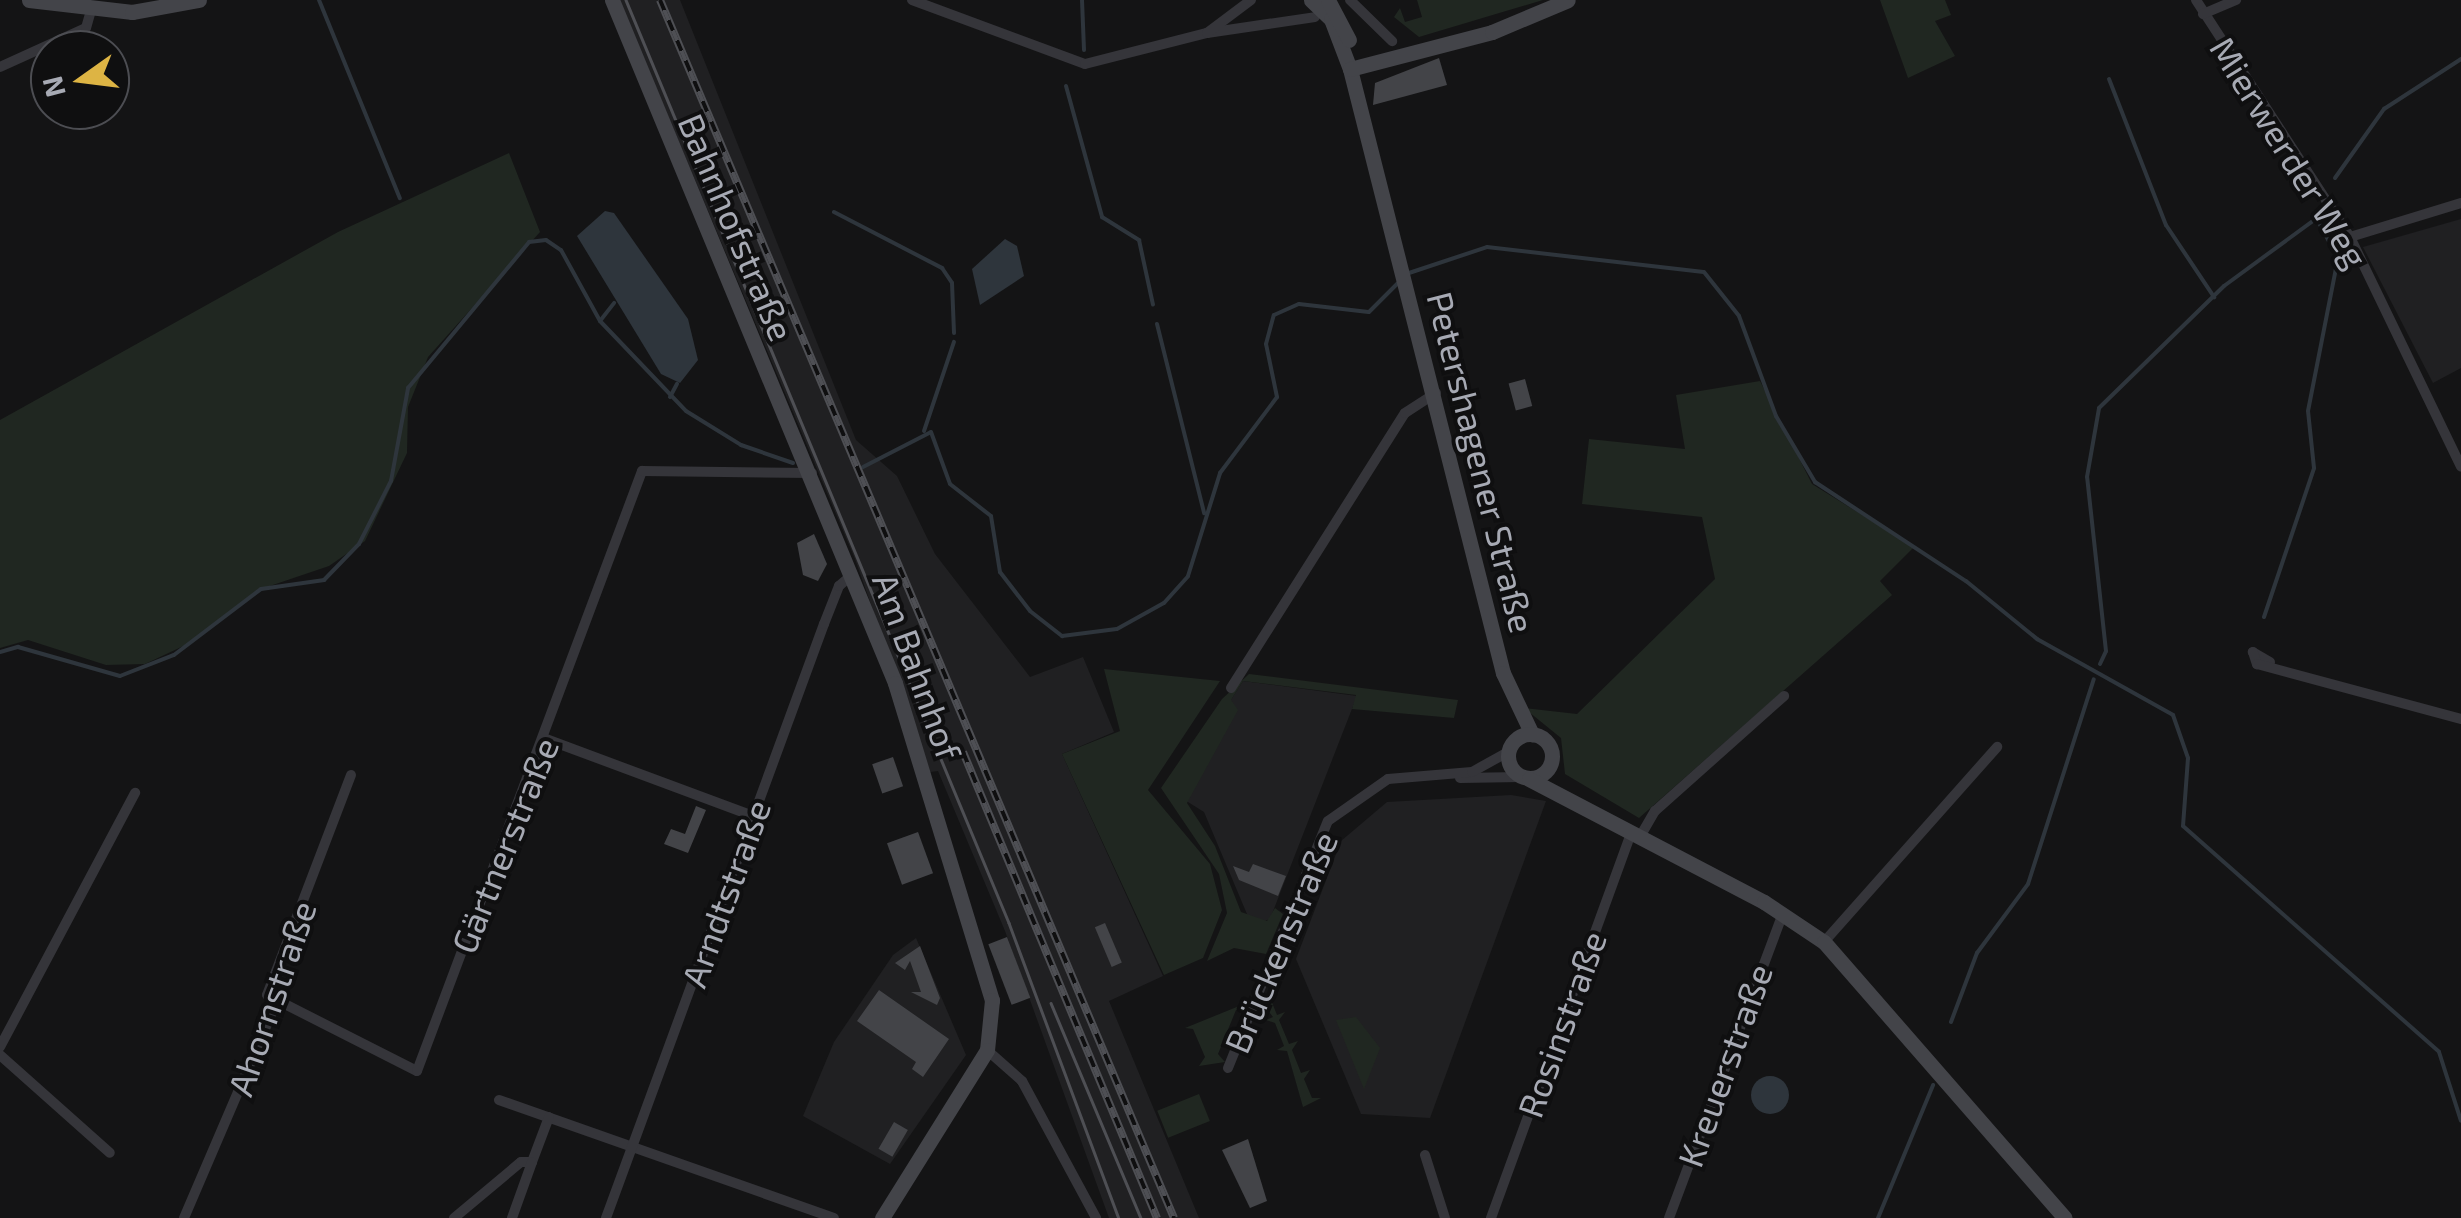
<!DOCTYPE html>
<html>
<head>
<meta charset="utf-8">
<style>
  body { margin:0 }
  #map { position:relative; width:2461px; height:1218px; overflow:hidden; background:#141415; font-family:"Exo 2",sans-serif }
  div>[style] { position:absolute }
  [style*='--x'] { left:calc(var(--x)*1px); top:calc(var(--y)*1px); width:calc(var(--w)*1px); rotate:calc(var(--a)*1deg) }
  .built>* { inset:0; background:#202022 }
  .green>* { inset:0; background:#202721; transform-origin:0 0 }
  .water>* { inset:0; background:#2e353c }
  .round { border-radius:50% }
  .stream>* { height:4px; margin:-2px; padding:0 2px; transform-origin:2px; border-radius:2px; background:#2e353c }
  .building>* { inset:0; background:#434448; transform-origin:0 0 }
  .street>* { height:10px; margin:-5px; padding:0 5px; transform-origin:5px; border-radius:5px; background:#35353a }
  .secondary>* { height:15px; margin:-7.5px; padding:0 7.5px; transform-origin:7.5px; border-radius:7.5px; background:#434449 }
  .secondary>.ring { margin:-7.5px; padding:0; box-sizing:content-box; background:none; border:15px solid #434449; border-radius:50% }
  .tram>* { height:2.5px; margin:-1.25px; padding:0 1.25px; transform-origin:1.25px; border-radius:1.25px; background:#4e4f54 }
  .rail>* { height:8px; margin-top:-4px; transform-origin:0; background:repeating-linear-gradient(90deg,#0f0f10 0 11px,#4e4f54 0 22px); box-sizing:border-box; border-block:2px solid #4e4f54 }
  span { translate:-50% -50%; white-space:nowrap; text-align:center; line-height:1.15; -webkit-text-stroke:8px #0f0f10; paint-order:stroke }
  .street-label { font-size:35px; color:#a7aab4 }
  .north { position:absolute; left:30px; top:30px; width:100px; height:100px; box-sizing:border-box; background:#0f0f10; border:2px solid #4c4d52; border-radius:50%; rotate:256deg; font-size:28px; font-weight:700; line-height:40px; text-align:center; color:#a7aab4 }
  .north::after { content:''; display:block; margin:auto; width:35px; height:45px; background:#ddb444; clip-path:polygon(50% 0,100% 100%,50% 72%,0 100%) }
</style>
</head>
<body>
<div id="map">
  <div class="built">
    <i style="clip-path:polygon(619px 0,680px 0,856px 440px,897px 476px,935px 554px,1030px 677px,1083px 657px,1114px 732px,1062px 754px,1163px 976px,1109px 1001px,1199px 1218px,1109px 1218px,1005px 931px,938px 771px,930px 772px,855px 559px)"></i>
    <i style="clip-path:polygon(2461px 219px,2461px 368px,2433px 383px,2363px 247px)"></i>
    <i style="clip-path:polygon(1243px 681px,1357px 696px,1270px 919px,1252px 926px,1204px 812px,1172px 792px)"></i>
    <i style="clip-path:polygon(1511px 795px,1546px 801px,1430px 1118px,1361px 1114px,1296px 959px,1341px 841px,1387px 802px)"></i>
    <i style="clip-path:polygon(916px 938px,966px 1055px,890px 1164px,803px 1116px,834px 1042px,893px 955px)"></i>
  </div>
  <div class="green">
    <i style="clip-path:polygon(1417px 0,1543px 0,1419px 37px,1394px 17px,1400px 8px,1405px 22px,1422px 17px)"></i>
    <i style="clip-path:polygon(1880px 0,1945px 0,1951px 15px,1935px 21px,1955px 56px,1908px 78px)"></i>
    <i style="clip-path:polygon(509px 153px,540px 232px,428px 357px,408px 407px,407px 453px,365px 541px,329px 566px,261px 589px,194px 641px,145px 664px,106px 665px,28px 640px,0 648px,0 420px,338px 232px)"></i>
    <i style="clip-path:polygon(1760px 381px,1812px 484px,1914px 547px,1880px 581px,1892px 595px,1639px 818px,1565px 774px,1561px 738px,1524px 708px,1577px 714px,1715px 579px,1702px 517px,1582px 504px,1589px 439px,1685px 449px,1676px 395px)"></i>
    <i style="clip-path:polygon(1104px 669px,1220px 681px,1148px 790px,1210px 864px,1222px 910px,1203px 958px,1164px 975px,1062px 754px,1120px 731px)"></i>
    <i style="clip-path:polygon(1249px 674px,1458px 700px,1454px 718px,1352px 709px,1356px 695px,1243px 681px,1231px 700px,1238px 710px,1187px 803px,1215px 846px,1241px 912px,1267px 921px,1275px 908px,1283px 914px,1266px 954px,1234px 948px,1207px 961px,1227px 913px,1219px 874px,1161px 788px,1222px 699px)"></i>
    <i style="clip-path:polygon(1274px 986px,1269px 995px,1277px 1015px,1285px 1012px,1279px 1020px,1289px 1044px,1298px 1041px,1292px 1050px,1301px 1073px,1310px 1070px,1304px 1079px,1312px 1098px,1321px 1098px,1303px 1107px,1287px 1051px,1277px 1050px,1284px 1046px,1275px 1023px,1266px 1020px,1273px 1017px,1262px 1003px)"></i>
    <i style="clip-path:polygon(1249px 1002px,1245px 1012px,1236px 1010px,1218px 1054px,1225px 1062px,1199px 1066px,1205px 1057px,1193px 1029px,1185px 1028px)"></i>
    <i style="clip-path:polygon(1356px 1017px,1380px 1048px,1364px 1089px,1336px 1020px)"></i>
    <i style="left:1199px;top:1094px;width:29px;height:45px;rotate:68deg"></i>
  </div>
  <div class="water">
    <i style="clip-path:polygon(605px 211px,614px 213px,688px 319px,698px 360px,680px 383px,661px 374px,577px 236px)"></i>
    <i style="clip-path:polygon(1005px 239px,1017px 246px,1024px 276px,980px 305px,972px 269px)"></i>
    <i class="round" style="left:1751px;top:1076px;width:38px;height:38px"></i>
  </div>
  <div class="stream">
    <i style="--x:319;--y:0;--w:214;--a:67.8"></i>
    <i style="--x:1082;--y:0;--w:50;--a:87.7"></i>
    <i style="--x:2109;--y:79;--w:157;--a:68.7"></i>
    <i style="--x:2166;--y:225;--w:87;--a:56.3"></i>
    <i style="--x:1066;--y:86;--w:136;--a:74.6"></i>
    <i style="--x:1102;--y:217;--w:44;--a:31.9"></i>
    <i style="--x:1139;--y:240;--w:66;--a:77.8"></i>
    <i style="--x:2335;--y:178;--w:85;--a:-54.6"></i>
    <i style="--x:2384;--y:109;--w:92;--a:-33"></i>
    <i style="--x:834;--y:212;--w:122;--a:27.4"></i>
    <i style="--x:942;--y:268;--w:18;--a:56"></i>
    <i style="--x:952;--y:283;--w:50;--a:87.7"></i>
    <i style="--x:1409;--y:273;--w:82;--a:-18.4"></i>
    <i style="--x:1487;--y:247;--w:218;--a:6.6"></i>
    <i style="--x:1704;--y:272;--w:56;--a:51.5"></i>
    <i style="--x:1739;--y:316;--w:107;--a:69.7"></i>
    <i style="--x:1776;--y:416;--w:77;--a:59.4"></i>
    <i style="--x:1815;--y:482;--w:181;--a:33.3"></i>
    <i style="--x:1966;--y:581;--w:92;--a:39.2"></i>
    <i style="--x:2037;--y:639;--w:156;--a:29.2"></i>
    <i style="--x:2173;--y:715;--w:46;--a:70.8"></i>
    <i style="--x:2188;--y:758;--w:68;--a:94.2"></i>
    <i style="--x:2183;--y:826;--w:341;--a:41.4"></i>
    <i style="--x:2439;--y:1052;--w:72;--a:72.3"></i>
    <i style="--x:600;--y:321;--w:23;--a:-52"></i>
    <i style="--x:1157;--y:324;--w:195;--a:76"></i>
    <i style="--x:670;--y:397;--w:15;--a:-62"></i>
    <i style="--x:924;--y:431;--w:94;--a:-71.4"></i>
    <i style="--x:863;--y:467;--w:76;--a:-27.2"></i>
    <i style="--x:931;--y:432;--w:55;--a:69.9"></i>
    <i style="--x:950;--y:484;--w:52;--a:38"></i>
    <i style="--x:991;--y:516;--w:57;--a:80.9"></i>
    <i style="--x:1000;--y:572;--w:49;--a:52.4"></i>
    <i style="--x:1030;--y:611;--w:41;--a:38"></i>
    <i style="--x:1062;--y:636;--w:55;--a:-7.3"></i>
    <i style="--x:1117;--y:629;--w:54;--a:-29"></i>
    <i style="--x:1164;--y:603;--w:36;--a:-48"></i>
    <i style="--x:1188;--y:576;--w:108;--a:-72.7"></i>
    <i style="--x:1220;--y:473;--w:95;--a:-53.1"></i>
    <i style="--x:1277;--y:397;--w:54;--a:-101.7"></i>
    <i style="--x:1266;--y:344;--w:30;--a:-75"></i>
    <i style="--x:1274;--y:315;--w:27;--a:-24"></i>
    <i style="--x:1299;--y:304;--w:70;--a:6.5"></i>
    <i style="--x:1369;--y:312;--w:41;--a:-45"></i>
    <i style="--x:2264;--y:617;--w:157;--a:-71.4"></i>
    <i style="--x:2314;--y:468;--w:57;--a:-96"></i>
    <i style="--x:2308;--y:411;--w:156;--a:-78.9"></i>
    <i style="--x:2338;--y:258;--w:42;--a:-118.4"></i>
    <i style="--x:0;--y:652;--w:19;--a:-16"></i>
    <i style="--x:18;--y:647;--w:106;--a:15.9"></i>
    <i style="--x:120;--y:676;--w:58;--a:-21.3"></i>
    <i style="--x:174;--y:655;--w:109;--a:-37.2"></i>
    <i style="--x:261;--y:589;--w:64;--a:-8.1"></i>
    <i style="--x:324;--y:580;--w:50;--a:-45.8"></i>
    <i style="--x:359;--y:544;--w:71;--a:-63.1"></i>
    <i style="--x:391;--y:481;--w:95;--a:-79.6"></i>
    <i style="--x:408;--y:388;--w:190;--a:-50.3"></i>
    <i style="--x:529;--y:242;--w:17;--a:-7"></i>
    <i style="--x:546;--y:240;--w:18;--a:34"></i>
    <i style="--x:561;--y:250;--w:81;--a:61.2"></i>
    <i style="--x:600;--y:321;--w:124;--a:46.3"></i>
    <i style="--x:686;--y:411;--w:65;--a:31.7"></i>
    <i style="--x:741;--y:445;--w:55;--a:19.1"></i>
    <i style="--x:2100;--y:664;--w:14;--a:-65"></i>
    <i style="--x:2106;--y:651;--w:175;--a:-96.2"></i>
    <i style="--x:2087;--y:477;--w:70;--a:-80.1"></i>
    <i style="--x:2099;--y:408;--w:175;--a:-44.3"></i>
    <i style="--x:2224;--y:286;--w:120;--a:-36.2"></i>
    <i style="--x:1951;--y:1022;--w:74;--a:-69.4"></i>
    <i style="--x:1977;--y:953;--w:86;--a:-53.5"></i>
    <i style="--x:2028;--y:884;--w:215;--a:-72.2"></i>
    <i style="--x:1878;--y:1218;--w:144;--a:-67.5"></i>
  </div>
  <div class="building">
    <i style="clip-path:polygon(1439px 58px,1447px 85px,1373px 105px,1375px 83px)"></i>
    <i style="left:1525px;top:379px;width:28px;height:17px;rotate:75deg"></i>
    <i style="clip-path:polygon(814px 534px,827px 564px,818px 581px,803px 575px,797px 543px)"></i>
    <i style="left:893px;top:757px;width:31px;height:22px;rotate:71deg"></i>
    <i style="clip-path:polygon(696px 806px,706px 810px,688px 853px,664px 844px,671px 829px,685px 834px)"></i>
    <i style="left:918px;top:832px;width:44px;height:33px;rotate:70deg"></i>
    <i style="clip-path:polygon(1253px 864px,1286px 876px,1278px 896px,1239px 880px,1233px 866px,1249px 872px)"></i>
    <i style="left:1105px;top:923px;width:43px;height:11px;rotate:67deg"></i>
    <i style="left:1007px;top:937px;width:65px;height:20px;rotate:69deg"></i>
    <i style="clip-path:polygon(920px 946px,940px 998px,937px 1005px,911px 992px,921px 992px,910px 961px,905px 970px,895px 963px)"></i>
    <i style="clip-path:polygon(879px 990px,949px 1039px,923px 1077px,912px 1069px,916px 1062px,857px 1021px)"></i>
    <i style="left:894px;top:1122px;width:16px;height:31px;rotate:30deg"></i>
    <i style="clip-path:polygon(1248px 1139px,1267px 1201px,1250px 1208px,1222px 1150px)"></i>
  </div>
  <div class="street">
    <i style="--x:912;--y:0;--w:184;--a:20.3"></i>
    <i style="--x:1085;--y:64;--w:126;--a:-14.3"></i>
    <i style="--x:1207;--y:33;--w:109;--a:-8.4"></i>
    <i style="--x:1350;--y:0;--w:59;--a:44.3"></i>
    <i style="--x:2196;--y:0;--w:283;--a:57"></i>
    <i style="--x:2350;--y:237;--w:255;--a:64.2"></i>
    <i style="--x:2203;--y:14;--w:36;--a:-23"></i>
    <i style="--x:1207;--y:33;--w:55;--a:-36.9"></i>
    <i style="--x:0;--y:67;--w:94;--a:-24.4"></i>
    <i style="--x:86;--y:28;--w:18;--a:-74"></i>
    <i style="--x:2350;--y:237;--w:116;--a:-17"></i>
    <i style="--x:2270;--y:662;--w:20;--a:-150"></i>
    <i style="--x:2253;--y:652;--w:13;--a:72"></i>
    <i style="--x:2257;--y:664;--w:211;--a:15.1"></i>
    <i style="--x:1231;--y:688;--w:325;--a:-57.7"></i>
    <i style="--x:1405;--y:413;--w:37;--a:-33"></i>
    <i style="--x:546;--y:739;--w:221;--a:20.4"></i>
    <i style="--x:351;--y:775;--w:235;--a:110.9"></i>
    <i style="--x:267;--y:995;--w:168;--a:26.9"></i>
    <i style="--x:417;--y:1071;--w:641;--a:-69.44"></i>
    <i style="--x:642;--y:471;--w:170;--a:0.7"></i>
    <i style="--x:1460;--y:778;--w:61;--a:-0.9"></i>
    <i style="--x:1641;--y:835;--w:28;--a:-60"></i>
    <i style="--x:1655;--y:811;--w:173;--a:-41.7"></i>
    <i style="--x:1824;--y:942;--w:261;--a:-48.4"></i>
    <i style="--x:0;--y:1047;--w:288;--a:-62"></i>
    <i style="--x:987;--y:1050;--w:47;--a:41.5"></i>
    <i style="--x:1022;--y:1081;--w:156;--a:61.6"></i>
    <i style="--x:0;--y:1055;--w:147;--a:41.7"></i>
    <i style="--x:1228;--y:1068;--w:266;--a:-68"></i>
    <i style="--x:1328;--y:821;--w:73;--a:-35"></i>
    <i style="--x:1388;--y:779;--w:84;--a:-4.8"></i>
    <i style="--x:1472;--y:772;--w:41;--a:-29.1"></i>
    <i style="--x:499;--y:1100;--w:355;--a:19.4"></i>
    <i style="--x:1425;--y:1155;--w:66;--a:72.4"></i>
    <i style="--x:184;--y:1218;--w:234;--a:-66.8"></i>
    <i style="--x:454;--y:1218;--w:87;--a:-39.9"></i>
    <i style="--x:521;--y:1162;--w:11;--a:0"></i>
    <i style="--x:532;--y:1162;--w:48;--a:-69.3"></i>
    <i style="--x:512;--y:1218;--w:59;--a:-70.3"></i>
    <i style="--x:606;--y:1218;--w:633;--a:-69.85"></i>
    <i style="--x:824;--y:624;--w:41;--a:-68.5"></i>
    <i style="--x:839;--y:586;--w:18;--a:-41"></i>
    <i style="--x:1491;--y:1218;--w:412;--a:-70"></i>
    <i style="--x:1669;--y:1218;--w:326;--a:-69.5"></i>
  </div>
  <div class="secondary">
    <i style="--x:29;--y:0;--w:104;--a:6.6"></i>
    <i style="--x:132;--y:12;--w:68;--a:-10.2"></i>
    <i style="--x:612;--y:0;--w:739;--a:67.49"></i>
    <i style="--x:895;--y:683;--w:332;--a:73"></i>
    <i style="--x:992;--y:1000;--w:50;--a:95.7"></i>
    <i style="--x:987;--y:1050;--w:198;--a:122"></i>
    <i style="--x:1311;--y:0;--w:28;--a:44"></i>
    <i style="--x:1331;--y:19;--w:53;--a:69.2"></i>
    <i style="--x:1350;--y:69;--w:623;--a:75.79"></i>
    <i style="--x:1503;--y:673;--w:68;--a:64.6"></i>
    <i style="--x:1328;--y:0;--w:45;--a:62.3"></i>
    <i style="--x:1350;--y:69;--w:147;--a:-14.6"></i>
    <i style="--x:1492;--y:32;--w:82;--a:-22.8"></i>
    <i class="ring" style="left:1508px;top:734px;width:29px;height:29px"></i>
    <i style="--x:1529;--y:779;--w:265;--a:27.6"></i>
    <i style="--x:1764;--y:902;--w:72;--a:33.7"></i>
    <i style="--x:1824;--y:942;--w:366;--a:48.9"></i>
  </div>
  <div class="tram">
    <i style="--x:626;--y:0;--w:999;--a:67.46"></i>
    <i style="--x:1009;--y:923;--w:315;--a:69.6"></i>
    <i style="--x:1051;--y:1003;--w:233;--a:67.3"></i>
  </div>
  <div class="rail">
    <i style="--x:660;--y:0;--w:1322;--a:67.12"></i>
    <i style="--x:963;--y:752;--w:505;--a:67.4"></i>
  </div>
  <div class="street-label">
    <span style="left:2290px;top:152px;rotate:58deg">Mierwerder Weg</span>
    <span style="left:737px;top:227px;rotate:67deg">Bahnhofstraße</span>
    <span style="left:1482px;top:462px;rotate:76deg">Petershagener Straße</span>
    <span style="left:918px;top:666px;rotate:70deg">Am Bahnhof</span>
    <span style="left:504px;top:845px;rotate:-68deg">Gärtnerstraße</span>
    <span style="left:725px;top:893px;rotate:-70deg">Arndtstraße</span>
    <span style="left:1280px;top:942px;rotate:-67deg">Brückenstraße</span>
    <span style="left:271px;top:998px;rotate:-71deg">Ahornstraße</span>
    <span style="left:1561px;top:1024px;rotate:-70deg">Rosinstraße</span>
    <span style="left:1724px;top:1065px;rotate:-70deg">Kreuerstraße</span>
  </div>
  <div class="north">N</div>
</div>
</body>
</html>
